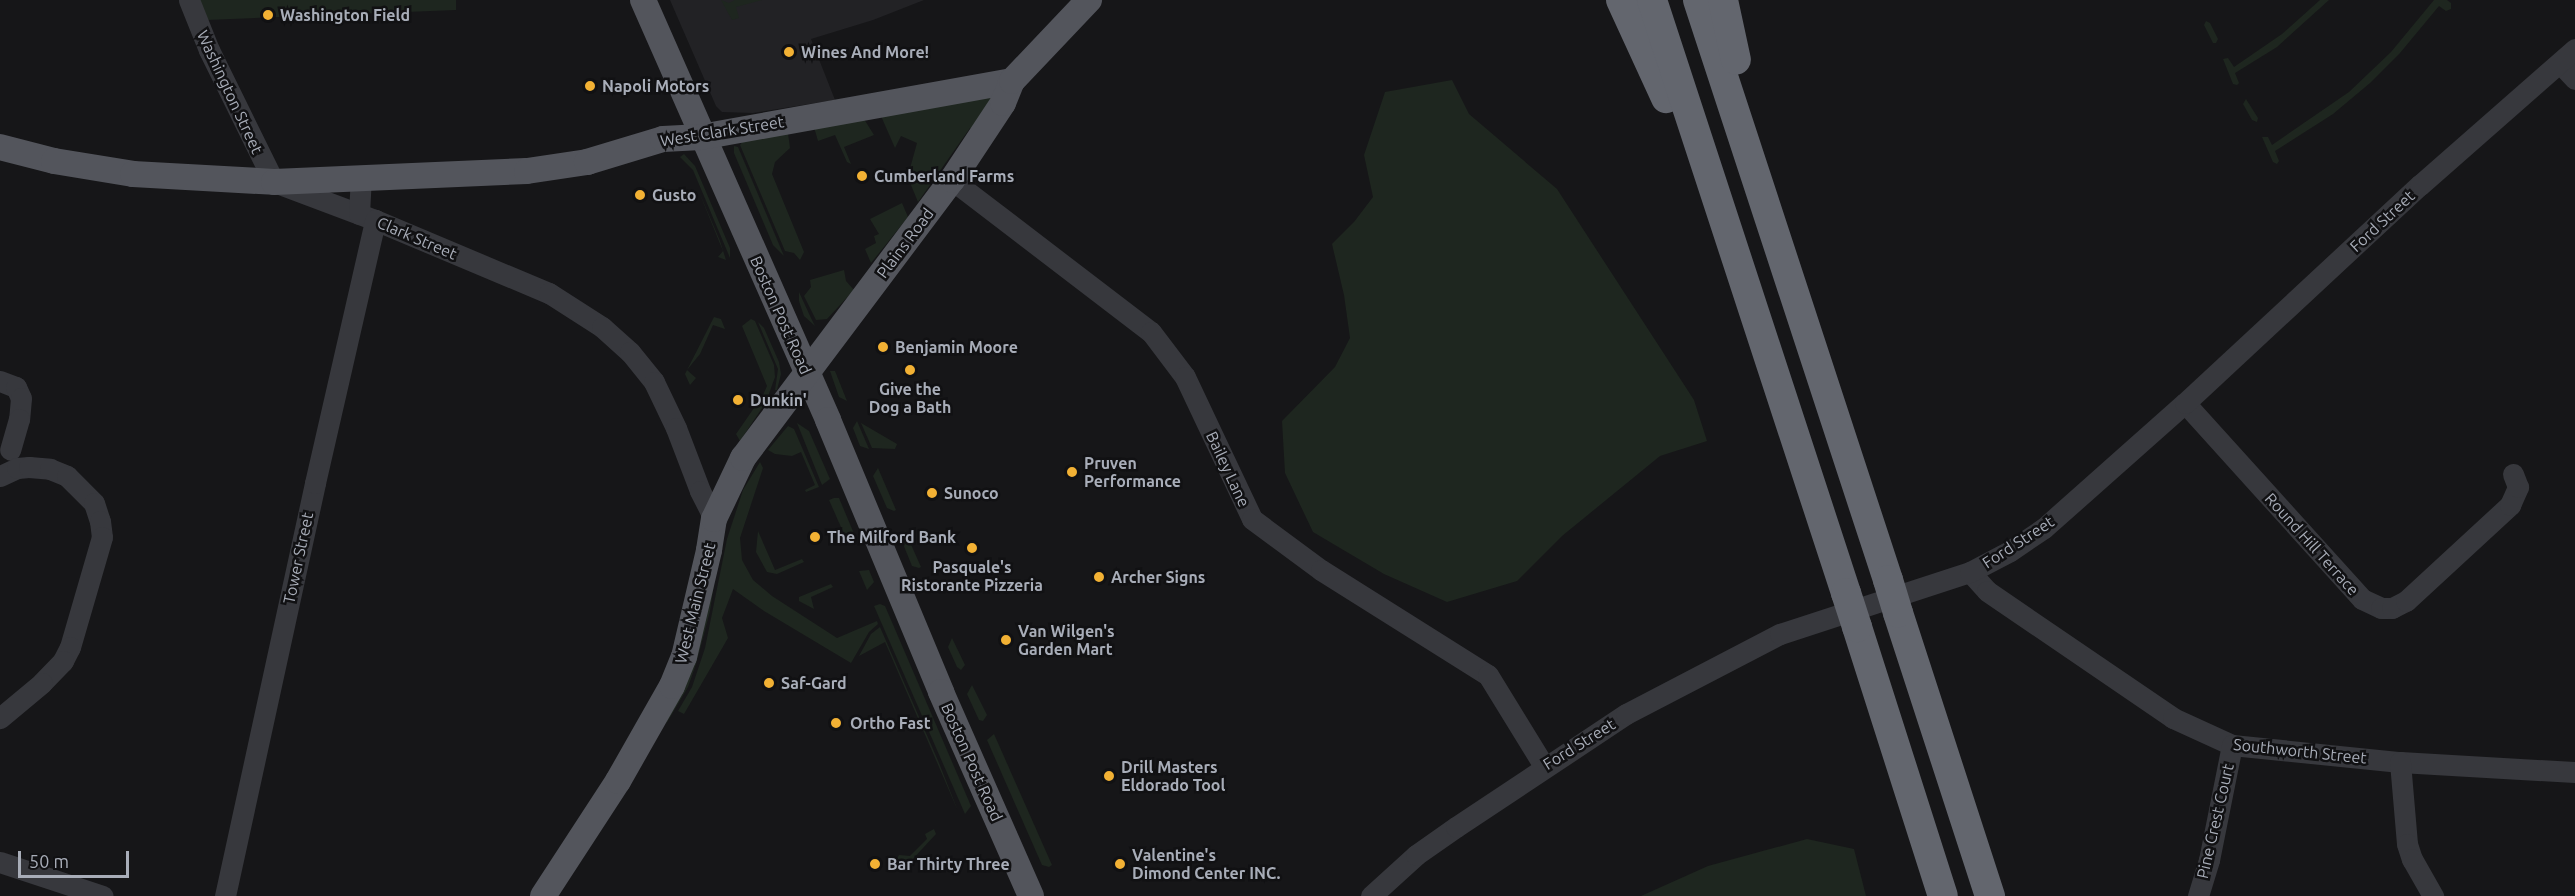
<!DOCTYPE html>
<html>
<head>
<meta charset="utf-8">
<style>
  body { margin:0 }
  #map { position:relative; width:2575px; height:896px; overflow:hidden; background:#161618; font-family:Ubuntu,sans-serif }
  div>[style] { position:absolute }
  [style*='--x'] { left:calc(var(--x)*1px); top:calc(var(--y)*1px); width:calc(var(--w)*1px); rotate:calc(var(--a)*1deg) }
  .built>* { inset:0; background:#222225 }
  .green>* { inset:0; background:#1e261f }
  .minor>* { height:21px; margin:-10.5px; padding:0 10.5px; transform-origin:10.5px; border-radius:10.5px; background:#37383d }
  .major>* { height:26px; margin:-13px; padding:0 13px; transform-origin:13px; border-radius:13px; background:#53555c }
  .highway>* { height:30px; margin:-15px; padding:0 15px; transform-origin:15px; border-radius:15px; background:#63666e }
  .highway-bridge>* { height:30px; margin:-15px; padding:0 15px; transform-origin:15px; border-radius:15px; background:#63666e }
  .dots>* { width:16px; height:16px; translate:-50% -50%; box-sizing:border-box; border:3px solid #111113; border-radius:50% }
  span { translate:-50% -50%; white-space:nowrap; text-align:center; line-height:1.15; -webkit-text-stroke:5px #111113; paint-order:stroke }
  .poi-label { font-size:16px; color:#a8adb8; font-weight:700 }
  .left { translate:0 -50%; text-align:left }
  .street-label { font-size:16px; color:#a8adb8 }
  .scale { position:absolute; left:18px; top:851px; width:111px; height:27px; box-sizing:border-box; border:3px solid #a8adb8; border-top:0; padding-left:8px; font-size:18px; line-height:21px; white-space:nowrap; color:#a8adb8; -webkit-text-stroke:4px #111113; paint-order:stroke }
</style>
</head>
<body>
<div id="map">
  <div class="built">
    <i style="clip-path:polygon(670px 0,924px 0,873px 20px,811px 39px,835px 100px,753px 113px,722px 112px,716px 106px)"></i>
  </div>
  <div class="green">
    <i style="clip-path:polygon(198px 0,456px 0,456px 10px,206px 20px)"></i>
    <i style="clip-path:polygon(721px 0,729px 3px,735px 0,762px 0,736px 7px,739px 18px,732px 20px)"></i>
    <i style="clip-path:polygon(2320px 0,2329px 0,2277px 47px,2235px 73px,2239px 83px,2237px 85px,2233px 84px,2223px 59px,2228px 58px,2234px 67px,2282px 34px)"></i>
    <i style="clip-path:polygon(2434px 0,2447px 0,2451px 3px,2451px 9px,2446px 11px,2439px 6px,2400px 53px,2370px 83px,2333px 114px,2275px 151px,2279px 161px,2277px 164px,2273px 162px,2262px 137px,2268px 137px,2272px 145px,2349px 92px,2391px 52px)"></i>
    <i style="clip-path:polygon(2206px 21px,2210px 23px,2218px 39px,2216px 43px,2213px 43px,2204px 25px)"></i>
    <i style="clip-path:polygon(1452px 80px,1469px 114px,1557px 189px,1694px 400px,1707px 441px,1660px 456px,1562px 536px,1517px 581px,1447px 602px,1384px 574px,1313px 532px,1285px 473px,1282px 421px,1335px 367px,1350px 338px,1344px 295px,1332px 244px,1354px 222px,1373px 197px,1364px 155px,1385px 92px)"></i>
    <i style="clip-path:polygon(986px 94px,994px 99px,973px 129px,970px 128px,918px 202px,906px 173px,909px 172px,917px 143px,901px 136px,895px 148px,881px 116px)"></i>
    <i style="clip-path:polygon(2246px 99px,2258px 118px,2257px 122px,2252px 120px,2243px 104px)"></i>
    <i style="clip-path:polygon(864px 119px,874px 135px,844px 147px,851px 164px,847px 162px,835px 135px,818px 141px,814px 127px)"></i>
    <i style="clip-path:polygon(788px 133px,790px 148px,775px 162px,772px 174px,804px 252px,800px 260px,794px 253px,785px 251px,740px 145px,742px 142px)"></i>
    <i style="clip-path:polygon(734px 146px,738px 147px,784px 256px,773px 245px,734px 153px)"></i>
    <i style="clip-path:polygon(684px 154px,695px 166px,730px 248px,730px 258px,693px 170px,680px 157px)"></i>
    <i style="clip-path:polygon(697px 187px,720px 241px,726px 260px,718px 257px,723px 251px)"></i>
    <i style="clip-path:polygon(902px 203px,908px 217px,871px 263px,865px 249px,876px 243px,874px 236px,879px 234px,870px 219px)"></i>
    <i style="clip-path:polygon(844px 270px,846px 281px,854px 290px,827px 319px,816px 320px,804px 296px,811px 287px,810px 280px)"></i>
    <i style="clip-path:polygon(799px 292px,811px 318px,815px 326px,804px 316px,799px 301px)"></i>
    <i style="clip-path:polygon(714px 317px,721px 319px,725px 329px,713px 325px,700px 354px,687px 370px,696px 378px,690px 385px,685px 374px)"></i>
    <i style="clip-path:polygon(751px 319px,755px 321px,774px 365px,775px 377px,766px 402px,740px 441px,736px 434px,763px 395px,767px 386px,742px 326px)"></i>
    <i style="clip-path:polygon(758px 322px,764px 328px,779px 362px,781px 374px,777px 390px,775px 390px,778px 369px)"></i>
    <i style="clip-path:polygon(830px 371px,835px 371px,847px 401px,839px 397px)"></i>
    <i style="clip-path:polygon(857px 421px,869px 449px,860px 446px,853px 428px)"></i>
    <i style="clip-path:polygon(797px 423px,809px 431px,830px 479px,822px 485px)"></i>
    <i style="clip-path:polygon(861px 423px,897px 444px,895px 449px,872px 448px)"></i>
    <i style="clip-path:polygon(788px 426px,794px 429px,819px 487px,806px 492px,805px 490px,815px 485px,801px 452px,792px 456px,775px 454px,768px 450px)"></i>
    <i style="clip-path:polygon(760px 462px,763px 468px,740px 538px,742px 560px,753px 580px,772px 596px,837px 638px,877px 621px,878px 624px,869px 632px,851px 663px,764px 611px,733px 589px,722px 618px,728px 638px,684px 714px,678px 711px,692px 687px,705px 648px,727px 539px,743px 490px)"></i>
    <i style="clip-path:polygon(878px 468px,896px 510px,894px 511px,887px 508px,873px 476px)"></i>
    <i style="clip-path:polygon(834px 498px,839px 498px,855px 536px,848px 543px,829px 500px)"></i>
    <i style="clip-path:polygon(758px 531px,775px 570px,802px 559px,804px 562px,777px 574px,767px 572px,756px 552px)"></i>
    <i style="clip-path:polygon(905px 531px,921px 567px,919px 568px,912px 566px,901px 539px)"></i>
    <i style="clip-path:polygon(869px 570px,874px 582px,867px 590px,859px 571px)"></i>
    <i style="clip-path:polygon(715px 577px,710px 611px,696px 664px,688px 687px,666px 724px)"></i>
    <i style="clip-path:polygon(831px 584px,833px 587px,811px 597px,814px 609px,799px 601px,799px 597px)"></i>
    <i style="clip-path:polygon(880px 604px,885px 606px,971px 806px,965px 814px,874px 606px)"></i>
    <i style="clip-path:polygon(880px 627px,939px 763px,958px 811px,885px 642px,859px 656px,871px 634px)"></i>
    <i style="clip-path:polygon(952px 638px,965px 665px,961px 670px,957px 667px,948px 647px)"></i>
    <i style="clip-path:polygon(972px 685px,987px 715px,983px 721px,979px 720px,967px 694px)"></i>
    <i style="clip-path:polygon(994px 734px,1052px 865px,1049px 867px,1042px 865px,987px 740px)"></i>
    <i style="clip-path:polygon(934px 829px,936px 834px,909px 863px,896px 860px,899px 855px,910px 856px,927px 839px,925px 834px)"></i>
    <i style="clip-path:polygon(1807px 839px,1854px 849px,1866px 896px,1641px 896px,1708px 866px)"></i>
  </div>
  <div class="minor">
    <i style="--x:189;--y:0;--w:54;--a:68.2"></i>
    <i style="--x:209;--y:50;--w:147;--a:63.8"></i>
    <i style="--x:274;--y:182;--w:108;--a:20.6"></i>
    <i style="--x:375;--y:220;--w:189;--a:22.8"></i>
    <i style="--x:549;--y:293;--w:63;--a:32.7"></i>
    <i style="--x:602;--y:327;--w:38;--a:42"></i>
    <i style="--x:630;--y:352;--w:38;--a:51"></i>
    <i style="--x:654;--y:382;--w:51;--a:64.4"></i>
    <i style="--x:676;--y:428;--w:67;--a:69.1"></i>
    <i style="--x:700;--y:491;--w:31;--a:63"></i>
    <i style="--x:2560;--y:63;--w:22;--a:47"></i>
    <i style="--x:952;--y:180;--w:250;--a:37.4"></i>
    <i style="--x:1151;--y:332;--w:56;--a:52.9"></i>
    <i style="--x:1185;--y:377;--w:157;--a:64.7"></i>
    <i style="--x:1252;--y:519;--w:86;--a:36.5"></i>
    <i style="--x:1321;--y:570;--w:197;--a:32.2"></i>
    <i style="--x:1488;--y:675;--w:107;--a:58.4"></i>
    <i style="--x:359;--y:214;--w:37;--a:-87"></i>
    <i style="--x:0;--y:381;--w:17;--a:21"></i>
    <i style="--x:16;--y:387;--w:12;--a:66"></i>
    <i style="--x:21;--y:398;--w:21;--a:95"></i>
    <i style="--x:19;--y:419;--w:32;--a:106"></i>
    <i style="--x:2185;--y:403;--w:264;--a:47.9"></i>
    <i style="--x:2362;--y:599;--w:21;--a:25"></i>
    <i style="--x:2381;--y:608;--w:11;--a:0"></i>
    <i style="--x:2392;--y:608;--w:16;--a:-27"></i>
    <i style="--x:2406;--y:601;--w:142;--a:-42.7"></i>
    <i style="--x:2510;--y:505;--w:20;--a:-66"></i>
    <i style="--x:2518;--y:487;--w:14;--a:-111"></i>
    <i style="--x:0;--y:476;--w:19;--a:-25"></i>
    <i style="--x:17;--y:468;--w:12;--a:-5"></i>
    <i style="--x:29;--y:467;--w:21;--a:5"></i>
    <i style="--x:50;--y:469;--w:18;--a:22"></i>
    <i style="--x:67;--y:476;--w:38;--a:45"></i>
    <i style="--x:94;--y:503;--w:19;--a:72"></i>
    <i style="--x:100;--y:521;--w:16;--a:83"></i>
    <i style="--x:102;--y:537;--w:115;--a:106.2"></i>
    <i style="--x:70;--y:647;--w:16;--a:117"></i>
    <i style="--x:63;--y:661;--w:30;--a:134"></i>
    <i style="--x:42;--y:683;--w:55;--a:140.2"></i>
    <i style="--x:1970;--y:572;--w:25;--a:48"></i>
    <i style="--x:1987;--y:591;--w:225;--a:34.3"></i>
    <i style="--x:2173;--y:718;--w:65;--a:24.6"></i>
    <i style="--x:2232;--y:745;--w:169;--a:5.8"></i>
    <i style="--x:2400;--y:762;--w:175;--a:3.3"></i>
    <i style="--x:2400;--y:762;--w:82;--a:85.1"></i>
    <i style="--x:2407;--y:844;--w:16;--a:72"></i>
    <i style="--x:2412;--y:859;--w:43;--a:60.4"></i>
    <i style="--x:0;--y:862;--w:108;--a:18.3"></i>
    <i style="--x:225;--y:896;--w:423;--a:-77.7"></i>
    <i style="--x:315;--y:483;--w:270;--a:-77.1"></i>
    <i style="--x:1371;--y:896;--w:61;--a:-42.3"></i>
    <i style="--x:1416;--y:855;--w:49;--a:-35"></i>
    <i style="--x:1456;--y:827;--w:204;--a:-33.6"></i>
    <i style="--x:1626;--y:714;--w:174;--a:-27.5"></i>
    <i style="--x:1780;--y:634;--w:200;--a:-18.1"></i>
    <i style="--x:1970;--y:572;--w:45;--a:-27.7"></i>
    <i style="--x:2010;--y:551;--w:41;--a:-34.1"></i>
    <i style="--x:2044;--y:528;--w:188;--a:-41.6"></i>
    <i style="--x:2185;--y:403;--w:321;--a:-42.9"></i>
    <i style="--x:2420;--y:185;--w:206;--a:-41.3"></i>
    <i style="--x:2198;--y:896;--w:38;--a:-73"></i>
    <i style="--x:2209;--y:860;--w:117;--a:-78.7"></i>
  </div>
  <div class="major">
    <i style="--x:643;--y:0;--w:459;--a:66.2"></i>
    <i style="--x:828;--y:420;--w:295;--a:67.4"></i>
    <i style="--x:941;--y:692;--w:223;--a:66.2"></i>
    <i style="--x:0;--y:147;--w:56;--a:14.5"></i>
    <i style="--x:54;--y:161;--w:80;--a:9.3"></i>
    <i style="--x:133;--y:174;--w:141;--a:3.2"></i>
    <i style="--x:274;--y:182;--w:253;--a:-2.5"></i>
    <i style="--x:527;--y:171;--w:61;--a:-8.5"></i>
    <i style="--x:587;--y:162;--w:79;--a:-16.8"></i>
    <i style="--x:663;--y:139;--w:38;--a:-3"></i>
    <i style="--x:701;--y:137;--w:316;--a:-10.2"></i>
    <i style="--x:543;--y:896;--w:137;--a:-56.9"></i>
    <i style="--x:618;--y:781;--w:109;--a:-60.4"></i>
    <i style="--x:672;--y:686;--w:31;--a:-68"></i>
    <i style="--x:684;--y:657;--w:110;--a:-76.8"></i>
    <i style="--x:709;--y:550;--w:31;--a:-81"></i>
    <i style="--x:714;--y:519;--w:68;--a:-64.6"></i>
    <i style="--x:743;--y:458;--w:348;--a:-53.1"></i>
    <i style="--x:952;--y:180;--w:92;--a:-56.5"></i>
    <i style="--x:1003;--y:103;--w:24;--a:-68"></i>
    <i style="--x:1012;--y:81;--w:112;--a:-46.5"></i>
  </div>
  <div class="highway">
    <i style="--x:1621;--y:0;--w:108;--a:65.3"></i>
    <i style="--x:1652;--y:0;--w:624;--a:71.88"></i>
    <i style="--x:1698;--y:0;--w:610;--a:71.86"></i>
    <i style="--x:1723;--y:0;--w:61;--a:77.8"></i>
    <i style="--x:1898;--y:613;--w:298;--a:72"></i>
    <i style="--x:1857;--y:627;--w:282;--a:72.3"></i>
  </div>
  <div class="highway-bridge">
    <i style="--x:1888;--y:580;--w:34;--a:73"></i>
    <i style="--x:1846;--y:593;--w:36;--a:72"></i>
  </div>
  <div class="dots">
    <i style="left:268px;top:15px;background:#f2b134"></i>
    <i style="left:789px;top:52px;background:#f2b134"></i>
    <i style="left:590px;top:86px;background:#f2b134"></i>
    <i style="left:862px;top:176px;background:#f2b134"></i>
    <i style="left:640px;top:195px;background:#f2b134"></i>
    <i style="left:883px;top:347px;background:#f2b134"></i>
    <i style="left:910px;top:370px;background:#f2b134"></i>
    <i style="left:738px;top:400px;background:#f2b134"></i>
    <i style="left:1072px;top:472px;background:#f2b134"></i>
    <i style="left:932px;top:493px;background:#f2b134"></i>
    <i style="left:815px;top:537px;background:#f2b134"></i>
    <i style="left:972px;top:548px;background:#f2b134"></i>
    <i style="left:1099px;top:577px;background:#f2b134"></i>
    <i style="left:1006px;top:640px;background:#f2b134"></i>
    <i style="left:769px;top:683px;background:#f2b134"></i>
    <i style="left:836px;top:723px;background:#f2b134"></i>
    <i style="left:1109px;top:776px;background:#f2b134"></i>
    <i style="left:875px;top:864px;background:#f2b134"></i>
    <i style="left:1120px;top:864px;background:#f2b134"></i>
  </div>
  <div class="poi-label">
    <span class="left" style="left:280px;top:15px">Washington Field</span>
    <span class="left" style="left:801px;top:52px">Wines And More!</span>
    <span class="left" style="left:602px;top:86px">Napoli Motors</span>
    <span class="left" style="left:874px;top:176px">Cumberland Farms</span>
    <span class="left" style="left:652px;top:195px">Gusto</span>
    <span class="left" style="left:895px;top:347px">Benjamin Moore</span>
    <span style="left:910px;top:398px">Give the<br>Dog a Bath</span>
    <span class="left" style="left:750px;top:400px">Dunkin'</span>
    <span class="left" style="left:1084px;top:472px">Pruven<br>Performance</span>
    <span class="left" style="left:944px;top:493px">Sunoco</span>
    <span class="left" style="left:827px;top:537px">The Milford Bank</span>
    <span style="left:972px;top:576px">Pasquale's<br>Ristorante Pizzeria</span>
    <span class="left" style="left:1111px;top:577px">Archer Signs</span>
    <span class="left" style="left:1018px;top:640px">Van Wilgen's<br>Garden Mart</span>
    <span class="left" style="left:781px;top:683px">Saf-Gard</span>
    <span class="left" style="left:850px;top:723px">Ortho Fast</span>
    <span class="left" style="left:1121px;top:776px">Drill Masters<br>Eldorado Tool</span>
    <span class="left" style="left:1132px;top:864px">Valentine's<br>Dimond Center INC.</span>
    <span class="left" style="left:887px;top:864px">Bar Thirty Three</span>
  </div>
  <div class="street-label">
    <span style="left:230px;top:92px;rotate:65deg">Washington Street</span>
    <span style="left:722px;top:131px;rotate:-9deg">West Clark Street</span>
    <span style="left:2382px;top:221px;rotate:-43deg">Ford Street</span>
    <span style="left:417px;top:238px;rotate:23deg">Clark Street</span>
    <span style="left:905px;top:243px;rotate:-53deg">Plains Road</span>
    <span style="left:781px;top:315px;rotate:66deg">Boston Post Road</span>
    <span style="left:1228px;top:469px;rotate:65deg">Bailey Lane</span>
    <span style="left:2018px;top:542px;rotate:-33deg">Ford Street</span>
    <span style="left:2312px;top:544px;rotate:48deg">Round Hill Terrace</span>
    <span style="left:298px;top:558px;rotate:-78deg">Tower Street</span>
    <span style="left:695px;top:603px;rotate:-76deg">West Main Street</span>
    <span style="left:1579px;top:744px;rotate:-32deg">Ford Street</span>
    <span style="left:2300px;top:751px;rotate:6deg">Southworth Street</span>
    <span style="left:972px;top:762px;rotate:66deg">Boston Post Road</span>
    <span style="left:2215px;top:821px;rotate:-77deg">Pine Crest Court</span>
  </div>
  <div class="scale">50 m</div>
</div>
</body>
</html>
